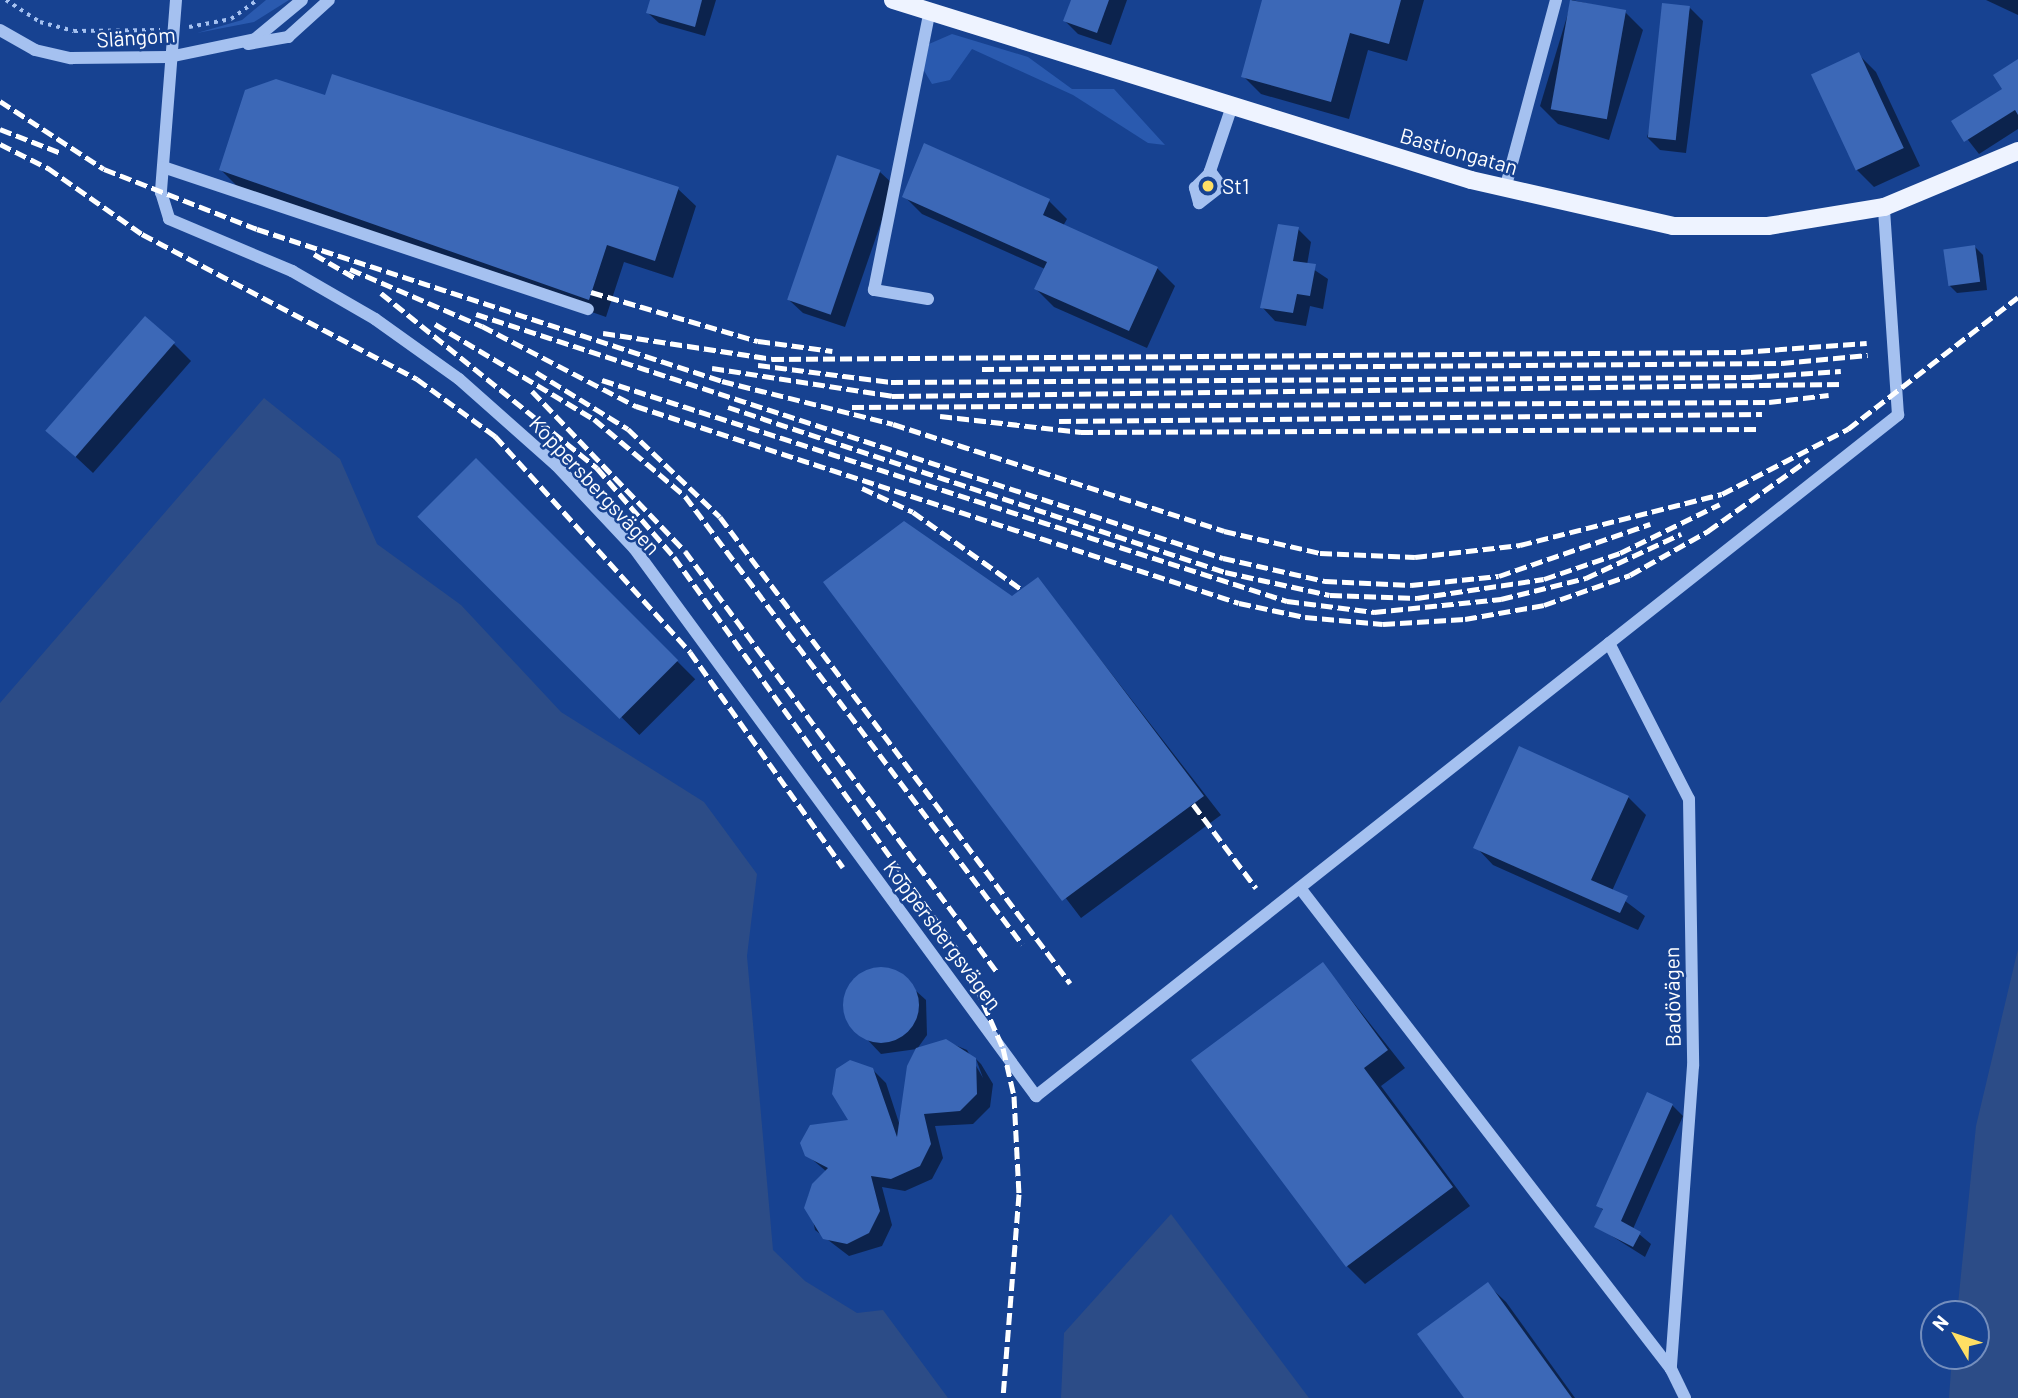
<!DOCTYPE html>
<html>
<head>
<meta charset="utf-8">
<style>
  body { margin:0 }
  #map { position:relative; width:2018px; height:1398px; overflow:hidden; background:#174291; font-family:Barlow,sans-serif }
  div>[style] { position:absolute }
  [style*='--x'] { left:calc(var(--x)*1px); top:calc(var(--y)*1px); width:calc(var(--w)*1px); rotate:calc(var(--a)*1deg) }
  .green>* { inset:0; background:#2a5aaf }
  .water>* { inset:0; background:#2c4c87 }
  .shadow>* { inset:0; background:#0007; transform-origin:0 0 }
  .building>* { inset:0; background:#3c68b7; transform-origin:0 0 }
  .round { border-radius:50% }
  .path>* { height:3.5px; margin-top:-1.75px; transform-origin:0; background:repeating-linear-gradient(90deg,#a5c1f0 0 3.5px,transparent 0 8.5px) }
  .minor>* { height:12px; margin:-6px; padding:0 6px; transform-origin:6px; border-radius:6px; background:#a5c1f0 }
  .major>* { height:18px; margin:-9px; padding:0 9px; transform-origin:9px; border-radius:9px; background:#eef3ff }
  .rail>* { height:5px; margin-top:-2.5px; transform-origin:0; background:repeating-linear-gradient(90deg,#fff 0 12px,transparent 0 17px) }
  .dots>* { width:19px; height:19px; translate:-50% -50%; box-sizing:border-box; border:4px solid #174291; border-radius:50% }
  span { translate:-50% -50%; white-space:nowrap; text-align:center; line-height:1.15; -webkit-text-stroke:5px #174291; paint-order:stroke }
  .street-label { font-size:21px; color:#fff }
  .poi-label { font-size:21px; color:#fff }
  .left { translate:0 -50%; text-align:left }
  .north { position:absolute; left:1920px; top:1300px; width:70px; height:70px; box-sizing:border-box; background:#174291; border:2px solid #748ebd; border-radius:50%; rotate:309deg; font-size:19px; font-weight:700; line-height:28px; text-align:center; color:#fff }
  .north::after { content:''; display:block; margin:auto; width:24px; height:32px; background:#ffdf64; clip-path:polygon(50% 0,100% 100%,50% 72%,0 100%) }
</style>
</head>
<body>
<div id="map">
  <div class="green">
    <i style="clip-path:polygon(266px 0,289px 0,254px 22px,197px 33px,242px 20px)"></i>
    <i style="clip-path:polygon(952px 34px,1028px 57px,1072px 89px,1114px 89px,1165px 145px,1148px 143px,1073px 95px,972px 49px,950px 80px,932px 84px,923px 69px,929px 44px)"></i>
  </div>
  <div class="water">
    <i style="clip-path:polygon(264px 398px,340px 459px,377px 544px,461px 605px,561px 712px,704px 802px,757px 874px,747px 956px,773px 1250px,805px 1281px,857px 1313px,883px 1310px,948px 1398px,0 1398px,0 703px)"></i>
    <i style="clip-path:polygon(2018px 949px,2018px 1398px,1949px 1398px,1952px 1356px,1976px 1356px,1976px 1314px,1957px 1314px,1976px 1126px)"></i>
    <i style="clip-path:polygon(1171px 1214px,1309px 1398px,1061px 1398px,1064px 1333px)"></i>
  </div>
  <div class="shadow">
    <i style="clip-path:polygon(652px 0,716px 0,705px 36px,659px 23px,648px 13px)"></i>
    <i style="clip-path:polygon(1072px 0,1127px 0,1111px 45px,1078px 34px,1065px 21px)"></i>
    <i style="clip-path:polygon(1264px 0,1424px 0,1407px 61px,1368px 50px,1349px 119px,1261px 94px,1243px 76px)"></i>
    <i style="clip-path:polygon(1572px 0,1625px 12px,1643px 30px,1609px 140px,1558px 124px,1540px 106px)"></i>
    <i style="clip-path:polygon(1986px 0,2018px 0,2018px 15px)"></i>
    <i style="clip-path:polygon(1690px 8px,1703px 21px,1686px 153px,1660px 150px,1647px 137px)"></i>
    <i style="clip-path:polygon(1858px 54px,1876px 72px,1920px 166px,1874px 187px,1856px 169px)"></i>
    <i style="clip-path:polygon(2018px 69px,2018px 129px,1979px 154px,1954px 122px,2004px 90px)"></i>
    <i style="clip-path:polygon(326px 97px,678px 189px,696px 206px,673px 278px,624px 262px,606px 317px,238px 187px,221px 170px)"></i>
    <i style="clip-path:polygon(880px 172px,894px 185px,845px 327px,803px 313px,789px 300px)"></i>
    <i style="clip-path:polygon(904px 196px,1049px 201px,1067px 219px,1063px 226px,1157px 268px,1175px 286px,1147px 348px,1054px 307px,1036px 289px,1045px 269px,922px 214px)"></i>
    <i style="clip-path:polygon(1298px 229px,1311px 242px,1307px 265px,1328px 279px,1323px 309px,1310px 306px,1306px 326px,1275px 321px,1262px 307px)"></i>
    <i style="clip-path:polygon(1974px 246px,1983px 255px,1987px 290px,1957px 293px,1949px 285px)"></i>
    <i style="clip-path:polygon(173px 343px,191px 361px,93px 473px,47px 430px)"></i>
    <i style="left:476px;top:460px;width:310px;height:79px;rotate:45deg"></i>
    <i style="clip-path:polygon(1038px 579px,1221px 815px,1081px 918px,825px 583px,1012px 598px)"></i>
    <i style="clip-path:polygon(1628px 797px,1646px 815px,1612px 891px,1645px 916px,1638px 930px,1493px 865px,1476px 847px)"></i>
    <i style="clip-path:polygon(1323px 964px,1405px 1068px,1381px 1086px,1470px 1206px,1365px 1284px,1347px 1266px)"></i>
    <i style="clip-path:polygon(871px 970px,894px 971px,926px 1000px,927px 1035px,917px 1049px,881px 1054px,847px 1018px,846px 994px)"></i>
    <i style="clip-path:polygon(945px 1041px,967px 1050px,983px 1078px,976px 1059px,981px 1064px,993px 1084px,990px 1107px,973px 1124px,935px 1126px,943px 1158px,932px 1179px,905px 1191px,882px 1187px,892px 1225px,882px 1246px,849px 1256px,815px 1230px,808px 1196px,827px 1172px,807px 1155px,851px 1122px,872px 1069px,886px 1083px,900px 1126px)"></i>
    <i style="clip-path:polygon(1672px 1105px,1683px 1116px,1633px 1229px,1651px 1244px,1645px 1257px,1596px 1226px,1604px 1211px,1598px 1205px)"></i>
    <i style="clip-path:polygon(1488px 1285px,1506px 1302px,1575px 1398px,1466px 1398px)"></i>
  </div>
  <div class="building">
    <i style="clip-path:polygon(650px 0,702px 0,695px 27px,646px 13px)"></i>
    <i style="clip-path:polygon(1071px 0,1109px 0,1097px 33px,1063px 21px)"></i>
    <i style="clip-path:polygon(1262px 0,1401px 0,1389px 44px,1350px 33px,1331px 102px,1241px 77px)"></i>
    <i style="left:1570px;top:0;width:57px;height:111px;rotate:10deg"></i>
    <i style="left:1662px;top:3px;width:28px;height:135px;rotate:6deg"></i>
    <i style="left:1859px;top:52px;width:106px;height:53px;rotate:65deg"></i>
    <i style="clip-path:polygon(2018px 59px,2018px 115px,2015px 110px,1964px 142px,1951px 121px,2002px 89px,1993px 75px)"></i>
    <i style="clip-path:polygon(332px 74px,679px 187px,655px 261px,607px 245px,589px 300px,219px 170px,245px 90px,276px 79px,325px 95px)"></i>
    <i style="clip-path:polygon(924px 143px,1050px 199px,1043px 215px,1158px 267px,1129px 331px,1034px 289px,1047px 262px,902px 197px)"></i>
    <i style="left:837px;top:155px;width:46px;height:153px;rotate:19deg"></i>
    <i style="clip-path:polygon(1278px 224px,1299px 227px,1293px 261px,1316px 264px,1310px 296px,1297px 294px,1293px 313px,1260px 308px)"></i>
    <i style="left:1975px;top:245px;width:37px;height:32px;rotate:82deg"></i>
    <i style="left:145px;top:316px;width:40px;height:152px;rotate:41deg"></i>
    <i style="left:476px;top:458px;width:286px;height:83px;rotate:45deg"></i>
    <i style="clip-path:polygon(904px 521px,1012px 596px,1038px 577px,1204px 796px,1062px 901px,823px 582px)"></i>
    <i style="clip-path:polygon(1519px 746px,1629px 796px,1591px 880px,1628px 896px,1620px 913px,1473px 848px)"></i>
    <i style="clip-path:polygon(1323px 962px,1388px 1050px,1364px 1068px,1453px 1187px,1346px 1267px,1191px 1060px)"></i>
    <i class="round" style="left:843px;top:967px;width:76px;height:76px"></i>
    <i style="clip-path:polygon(946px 1039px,976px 1058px,977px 1094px,960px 1111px,924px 1114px,931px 1144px,920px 1166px,891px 1179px,871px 1176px,880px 1211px,869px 1233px,847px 1244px,823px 1239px,804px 1208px,812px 1184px,828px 1168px,805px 1156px,800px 1143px,810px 1125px,848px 1120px,832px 1094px,836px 1069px,850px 1060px,873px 1068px,897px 1137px,907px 1066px,916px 1048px)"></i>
    <i style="clip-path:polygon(1647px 1092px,1673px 1104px,1621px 1221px,1641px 1232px,1633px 1247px,1594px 1227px,1603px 1209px,1596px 1206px)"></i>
    <i style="clip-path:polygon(1488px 1282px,1572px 1398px,1464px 1398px,1417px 1334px)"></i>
  </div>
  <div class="path">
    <i style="--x:6;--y:0;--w:40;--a:32.9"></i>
    <i style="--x:40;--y:22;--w:35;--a:15"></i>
    <i style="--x:74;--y:31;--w:86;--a:-0.7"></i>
    <i style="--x:189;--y:27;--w:43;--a:-10.8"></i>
    <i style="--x:231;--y:19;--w:32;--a:-36"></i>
  </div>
  <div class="minor">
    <i style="--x:176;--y:0;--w:193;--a:94.5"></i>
    <i style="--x:161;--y:192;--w:28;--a:73"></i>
    <i style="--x:169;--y:219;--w:134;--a:22.9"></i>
    <i style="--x:292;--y:271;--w:96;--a:30"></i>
    <i style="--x:375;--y:319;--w:103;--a:35.5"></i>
    <i style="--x:459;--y:379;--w:130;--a:41.6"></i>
    <i style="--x:556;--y:465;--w:114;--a:46.8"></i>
    <i style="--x:634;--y:548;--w:680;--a:53.74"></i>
    <i style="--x:1036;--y:1096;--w:1099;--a:-38.31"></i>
    <i style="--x:1898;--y:415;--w:208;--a:-93.9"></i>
    <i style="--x:0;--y:30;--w:40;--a:29.7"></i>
    <i style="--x:35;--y:50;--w:37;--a:13"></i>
    <i style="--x:71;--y:58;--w:98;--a:-0.6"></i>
    <i style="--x:169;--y:57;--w:88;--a:-11.8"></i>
    <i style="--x:255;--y:39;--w:61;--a:-39.7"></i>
    <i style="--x:248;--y:44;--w:41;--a:-9.9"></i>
    <i style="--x:288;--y:37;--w:55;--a:-42.1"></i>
    <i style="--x:163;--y:167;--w:448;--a:18.5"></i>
    <i style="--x:1210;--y:171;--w:19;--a:54"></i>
    <i style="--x:1221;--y:186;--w:28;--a:142"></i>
    <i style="--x:1199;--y:203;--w:16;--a:-105"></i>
    <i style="--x:1195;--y:188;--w:20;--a:-45"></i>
    <i style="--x:1209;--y:174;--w:69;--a:-71.3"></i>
    <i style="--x:1505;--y:189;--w:196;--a:-74.9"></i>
    <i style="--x:928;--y:299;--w:55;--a:-170.5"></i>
    <i style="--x:874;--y:290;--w:281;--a:-78.7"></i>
    <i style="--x:1609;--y:643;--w:175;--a:62.9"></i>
    <i style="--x:1689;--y:799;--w:267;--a:89.1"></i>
    <i style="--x:1693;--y:1066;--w:304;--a:94.2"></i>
    <i style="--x:1300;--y:888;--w:607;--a:52.36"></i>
    <i style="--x:1671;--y:1369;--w:32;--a:64"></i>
  </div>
  <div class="major">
    <i style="--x:893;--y:0;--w:605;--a:17.3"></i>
    <i style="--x:1471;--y:180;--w:207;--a:12.8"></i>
    <i style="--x:1673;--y:226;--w:95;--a:0"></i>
    <i style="--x:1768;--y:226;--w:118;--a:-9.3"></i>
    <i style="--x:1884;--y:207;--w:145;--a:-22.7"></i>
  </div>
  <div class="rail">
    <i style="--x:0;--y:101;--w:124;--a:33.2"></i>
    <i style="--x:104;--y:169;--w:164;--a:21.4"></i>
    <i style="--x:257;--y:229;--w:489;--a:18.1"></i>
    <i style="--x:722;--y:381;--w:176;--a:14.1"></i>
    <i style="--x:893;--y:424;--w:348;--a:17.9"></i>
    <i style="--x:1224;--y:531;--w:98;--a:12.9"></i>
    <i style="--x:1320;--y:553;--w:95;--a:2.4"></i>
    <i style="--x:1415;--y:557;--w:106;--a:-6.5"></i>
    <i style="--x:1520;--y:545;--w:208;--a:-14.2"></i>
    <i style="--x:1722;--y:494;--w:142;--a:-27.3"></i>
    <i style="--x:1848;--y:429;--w:215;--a:-37.8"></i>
    <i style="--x:0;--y:129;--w:66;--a:21.5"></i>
    <i style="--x:0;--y:144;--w:54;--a:26.6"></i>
    <i style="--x:48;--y:168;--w:115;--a:35.1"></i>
    <i style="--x:142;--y:234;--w:311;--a:27.8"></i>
    <i style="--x:417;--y:379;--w:97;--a:36.2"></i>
    <i style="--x:495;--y:436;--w:291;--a:47.9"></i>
    <i style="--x:690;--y:652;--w:264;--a:54.6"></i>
    <i style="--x:314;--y:254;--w:50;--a:30.2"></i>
    <i style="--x:350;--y:269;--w:144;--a:23.4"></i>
    <i style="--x:482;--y:326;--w:174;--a:27.5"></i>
    <i style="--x:636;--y:406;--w:634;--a:18.09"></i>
    <i style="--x:1239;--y:603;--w:67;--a:12"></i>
    <i style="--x:1305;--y:617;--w:78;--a:5.1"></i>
    <i style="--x:1383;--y:624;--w:82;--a:-3.5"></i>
    <i style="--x:1465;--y:619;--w:80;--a:-10"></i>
    <i style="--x:1544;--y:605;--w:91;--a:-19.2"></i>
    <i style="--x:1630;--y:575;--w:90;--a:-29.4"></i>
    <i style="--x:1708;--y:531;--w:124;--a:-35.5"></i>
    <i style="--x:591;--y:292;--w:174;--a:16.4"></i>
    <i style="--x:758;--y:341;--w:75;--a:7.7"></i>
    <i style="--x:381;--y:293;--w:278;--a:39"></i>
    <i style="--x:597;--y:468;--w:118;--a:49.1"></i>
    <i style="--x:674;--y:557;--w:493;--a:54.2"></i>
    <i style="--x:963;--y:957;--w:99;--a:66.3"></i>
    <i style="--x:1003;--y:1048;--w:49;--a:77.1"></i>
    <i style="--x:1014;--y:1096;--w:98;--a:87.1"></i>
    <i style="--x:1019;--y:1194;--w:205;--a:94.5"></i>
    <i style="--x:476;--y:314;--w:786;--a:18.09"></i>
    <i style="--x:1223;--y:558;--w:105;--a:12.7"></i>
    <i style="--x:1325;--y:581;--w:86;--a:2.7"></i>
    <i style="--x:1411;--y:585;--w:88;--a:-5.8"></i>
    <i style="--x:1499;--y:576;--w:160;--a:-19"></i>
    <i style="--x:435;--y:324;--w:185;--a:30.9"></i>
    <i style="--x:594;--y:419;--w:119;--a:40.2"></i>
    <i style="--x:685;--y:496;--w:561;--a:53.05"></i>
    <i style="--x:603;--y:333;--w:171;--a:8.7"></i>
    <i style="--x:772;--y:359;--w:969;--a:-0.41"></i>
    <i style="--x:1741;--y:352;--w:126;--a:-4.1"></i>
    <i style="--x:758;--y:365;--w:134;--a:7.3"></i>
    <i style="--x:891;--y:382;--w:859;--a:-0.33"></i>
    <i style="--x:1750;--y:377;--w:91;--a:-3.8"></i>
    <i style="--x:712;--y:368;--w:182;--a:8.8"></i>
    <i style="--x:892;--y:396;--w:951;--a:-0.72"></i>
    <i style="--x:982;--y:369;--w:800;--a:-0.43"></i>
    <i style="--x:1782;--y:363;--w:86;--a:-5.3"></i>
    <i style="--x:536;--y:372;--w:108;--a:31.8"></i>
    <i style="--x:628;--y:429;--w:127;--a:43.7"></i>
    <i style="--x:720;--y:517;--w:583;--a:53.09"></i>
    <i style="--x:602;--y:380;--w:720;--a:17.88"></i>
    <i style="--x:1287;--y:601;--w:88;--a:7.2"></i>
    <i style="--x:1374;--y:612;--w:128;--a:-5.8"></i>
    <i style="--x:1501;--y:599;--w:88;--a:-13.9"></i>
    <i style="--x:1586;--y:578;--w:105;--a:-24.9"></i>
    <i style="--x:532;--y:391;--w:221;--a:46.3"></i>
    <i style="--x:685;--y:551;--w:524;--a:53.46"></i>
    <i style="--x:728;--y:407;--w:524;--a:18.37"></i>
    <i style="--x:1225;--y:572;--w:107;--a:12.4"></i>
    <i style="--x:1330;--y:595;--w:87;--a:2"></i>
    <i style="--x:1417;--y:598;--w:128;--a:-8.5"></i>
    <i style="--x:1544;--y:579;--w:80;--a:-18.9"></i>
    <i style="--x:1620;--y:553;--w:111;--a:-26.1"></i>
    <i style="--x:852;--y:407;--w:917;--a:-0.31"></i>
    <i style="--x:1769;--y:402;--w:60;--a:-6.7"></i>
    <i style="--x:940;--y:416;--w:142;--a:6.5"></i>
    <i style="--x:1081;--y:432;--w:680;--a:-0.25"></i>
    <i style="--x:1059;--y:421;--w:703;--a:-0.57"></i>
    <i style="--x:862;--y:488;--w:56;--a:25.2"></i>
    <i style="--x:913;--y:512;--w:133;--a:35.5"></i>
    <i style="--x:1193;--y:804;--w:105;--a:53.1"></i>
  </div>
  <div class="dots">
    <i style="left:1208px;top:186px;background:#ffdf64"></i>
  </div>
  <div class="street-label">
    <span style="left:136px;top:37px;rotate:-4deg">Slängom</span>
    <span style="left:1459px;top:151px;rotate:16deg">Bastiongatan</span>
    <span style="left:595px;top:485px;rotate:47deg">Koppersbergsvägen</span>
    <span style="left:943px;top:935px;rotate:53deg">Koppersbergsvägen</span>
    <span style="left:1672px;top:997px;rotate:-91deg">Badövägen</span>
  </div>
  <div class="poi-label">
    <span class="left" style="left:1222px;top:186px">St1</span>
  </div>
  <div class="north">N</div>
</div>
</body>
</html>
